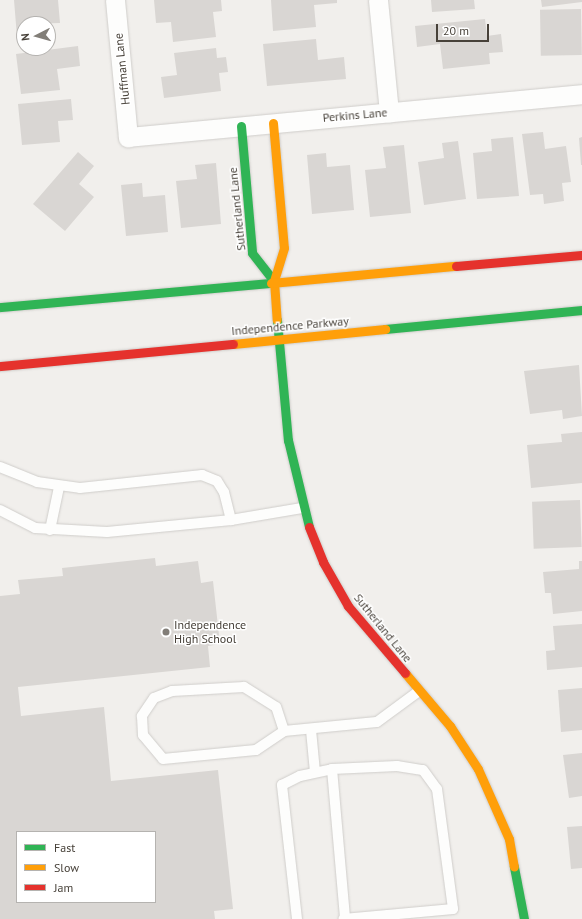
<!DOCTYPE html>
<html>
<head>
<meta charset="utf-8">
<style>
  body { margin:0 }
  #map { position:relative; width:582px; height:919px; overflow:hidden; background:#f1efec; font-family:"PT Sans",sans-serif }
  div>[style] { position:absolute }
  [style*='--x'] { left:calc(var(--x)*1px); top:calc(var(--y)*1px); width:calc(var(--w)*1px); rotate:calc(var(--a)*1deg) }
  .building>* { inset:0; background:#d9d6d3; transform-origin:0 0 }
  .roads { filter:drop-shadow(0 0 1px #cfcdca) drop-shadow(0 0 1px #cfcdca) }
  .lane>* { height:10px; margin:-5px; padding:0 5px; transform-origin:5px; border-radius:5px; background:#fdfdfc }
  .street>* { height:19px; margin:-9.5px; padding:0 9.5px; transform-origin:9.5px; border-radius:9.5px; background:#fdfdfc }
  .fast>* { height:9px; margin:-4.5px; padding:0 4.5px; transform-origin:4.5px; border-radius:4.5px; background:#30b455 }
  .slow>* { height:9px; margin:-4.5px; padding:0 4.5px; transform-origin:4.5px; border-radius:4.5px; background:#ff9f0a }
  .jam>* { height:9px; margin:-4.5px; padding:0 4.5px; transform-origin:4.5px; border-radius:4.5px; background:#e5322d }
  .dots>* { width:11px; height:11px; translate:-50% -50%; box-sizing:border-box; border:2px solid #fff; border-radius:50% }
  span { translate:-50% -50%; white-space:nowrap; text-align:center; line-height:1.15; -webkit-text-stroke:3px #fff; paint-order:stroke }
  .street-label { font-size:12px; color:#474139 }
  .poi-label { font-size:12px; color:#474139 }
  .left { translate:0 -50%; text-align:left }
  .legend { position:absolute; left:16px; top:831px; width:140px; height:72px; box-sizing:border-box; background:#fff; border:1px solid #b5b3b0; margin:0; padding:5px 7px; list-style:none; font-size:12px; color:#474139 }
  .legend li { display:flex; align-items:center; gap:8px; height:20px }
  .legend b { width:20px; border:1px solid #b5b3b0 }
  .north { position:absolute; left:16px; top:16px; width:40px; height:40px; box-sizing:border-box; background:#fff; border:1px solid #b5b3b0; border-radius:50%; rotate:264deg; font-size:11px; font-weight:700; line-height:16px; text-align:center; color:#474139 }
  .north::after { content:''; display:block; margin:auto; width:14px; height:18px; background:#827e78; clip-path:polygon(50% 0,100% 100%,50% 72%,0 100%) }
  .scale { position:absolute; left:436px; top:24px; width:53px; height:18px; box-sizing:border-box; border:2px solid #474139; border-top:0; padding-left:5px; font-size:12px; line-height:14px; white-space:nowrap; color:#474139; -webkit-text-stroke:3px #fff; paint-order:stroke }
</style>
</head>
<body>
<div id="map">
  <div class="building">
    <i style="clip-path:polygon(14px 0,58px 0,60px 23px,24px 24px,24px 36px,17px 37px)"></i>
    <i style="clip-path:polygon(154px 0,221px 0,222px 11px,213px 12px,216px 37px,173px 42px,171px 22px,156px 23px)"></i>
    <i style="clip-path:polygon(271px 0,337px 0,337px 3px,314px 5px,316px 27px,273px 31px)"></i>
    <i style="clip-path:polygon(431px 0,474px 0,475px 9px,432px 12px)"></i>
    <i style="clip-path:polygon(541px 0,582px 0,582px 2px,542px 7px)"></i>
    <i style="left:581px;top:9px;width:46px;height:41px;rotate:89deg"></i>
    <i style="clip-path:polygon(485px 19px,487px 36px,501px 34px,503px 52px,489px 53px,490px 64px,443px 69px,440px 44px,417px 47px,415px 26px)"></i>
    <i style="clip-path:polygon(316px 39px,318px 60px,344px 57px,346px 79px,267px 86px,263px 44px)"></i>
    <i style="clip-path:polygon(78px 46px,80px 66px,57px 69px,60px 90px,21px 94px,16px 54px)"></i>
    <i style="clip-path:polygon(216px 48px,217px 58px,226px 57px,228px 72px,219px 73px,221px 91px,164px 98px,161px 77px,177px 75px,174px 53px)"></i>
    <i style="clip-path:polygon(71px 99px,73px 120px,58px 121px,60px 142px,22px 145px,18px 104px)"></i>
    <i style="clip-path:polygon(543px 132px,545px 149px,566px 146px,571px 182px,562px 183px,564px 201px,544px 204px,543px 194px,530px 195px,522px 134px)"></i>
    <i style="clip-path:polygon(513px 137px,519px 196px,477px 199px,473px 153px,492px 151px,491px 139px)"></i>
    <i style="clip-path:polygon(582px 137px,582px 165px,581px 165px,579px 138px)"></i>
    <i style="clip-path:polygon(458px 141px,466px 199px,424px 205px,418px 162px,444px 158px,442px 143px)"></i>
    <i style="clip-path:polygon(404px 145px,411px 213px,370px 217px,365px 170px,386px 168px,383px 147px)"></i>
    <i style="clip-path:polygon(78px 152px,94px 166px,79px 184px,94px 197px,65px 231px,33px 204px)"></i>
    <i style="clip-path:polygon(326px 153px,327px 167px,350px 165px,354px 210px,312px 214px,307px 155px)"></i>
    <i style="clip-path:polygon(216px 163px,221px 224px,181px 228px,176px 181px,197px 179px,195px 165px)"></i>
    <i style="clip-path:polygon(142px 183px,143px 197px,165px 195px,168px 232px,126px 236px,121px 185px)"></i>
    <i style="clip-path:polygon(579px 365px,582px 416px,563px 419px,562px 410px,530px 414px,524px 371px)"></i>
    <i style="clip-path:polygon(582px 432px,582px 483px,531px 488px,527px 445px,562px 442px,561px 434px)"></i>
    <i style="left:580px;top:500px;width:47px;height:48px;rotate:88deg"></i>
    <i style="clip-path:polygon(evenodd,155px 558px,156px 566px,198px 561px,201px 583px,213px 581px,220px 644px,208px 646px,210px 667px,18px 687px,21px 716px,104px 707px,111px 781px,218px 770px,233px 909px,214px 911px,215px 919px,0 919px,0 596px,20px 594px,18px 580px,63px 576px,62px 568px,155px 558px,17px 832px,155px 832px,155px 902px,17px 902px,17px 832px)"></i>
    <i style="clip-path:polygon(579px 561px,582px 561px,582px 611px,553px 614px,551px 593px,545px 593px,543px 572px,579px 569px)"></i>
    <i style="clip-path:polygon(582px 624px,582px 667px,547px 670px,546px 651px,555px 650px,553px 626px)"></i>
    <i style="clip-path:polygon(582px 688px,582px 730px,561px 732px,558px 690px)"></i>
    <i style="clip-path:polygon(582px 753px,582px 796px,569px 798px,563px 755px)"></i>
    <i style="clip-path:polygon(582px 826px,582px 868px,571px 869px,567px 827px)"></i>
  </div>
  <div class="roads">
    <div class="lane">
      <i style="--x:0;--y:467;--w:40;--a:22"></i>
      <i style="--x:37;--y:482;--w:43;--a:7.9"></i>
      <i style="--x:80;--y:488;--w:123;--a:-6.1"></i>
      <i style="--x:202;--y:475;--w:16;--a:22"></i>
      <i style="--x:217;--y:481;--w:13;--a:58"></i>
      <i style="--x:224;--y:492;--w:29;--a:76"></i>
      <i style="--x:0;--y:510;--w:39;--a:27"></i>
      <i style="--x:35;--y:528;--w:72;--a:3.2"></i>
      <i style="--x:107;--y:532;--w:125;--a:-5.5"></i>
      <i style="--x:231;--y:520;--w:72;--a:-9.6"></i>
      <i style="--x:50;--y:530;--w:44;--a:-78.2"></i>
      <i style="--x:311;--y:730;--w:42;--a:84.6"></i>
      <i style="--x:284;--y:731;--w:25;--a:-108"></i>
      <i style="--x:276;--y:707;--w:38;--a:-148"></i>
      <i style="--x:244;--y:687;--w:72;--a:176.8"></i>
      <i style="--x:172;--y:691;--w:19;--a:159"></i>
      <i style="--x:154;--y:698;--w:22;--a:124"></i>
      <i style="--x:142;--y:716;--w:19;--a:87"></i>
      <i style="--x:143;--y:735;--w:31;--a:50"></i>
      <i style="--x:163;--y:759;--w:93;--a:-5.5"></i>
      <i style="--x:256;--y:750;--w:34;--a:-34"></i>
      <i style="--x:284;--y:731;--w:93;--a:-5.5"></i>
      <i style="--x:377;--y:722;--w:52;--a:-36.4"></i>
      <i style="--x:332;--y:769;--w:151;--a:85"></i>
      <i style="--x:297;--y:919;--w:135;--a:-96.4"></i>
      <i style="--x:282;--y:785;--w:20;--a:-27"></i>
      <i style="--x:300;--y:776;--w:33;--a:-12"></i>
      <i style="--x:332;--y:769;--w:65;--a:-2.6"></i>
      <i style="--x:397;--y:766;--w:26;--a:9"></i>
      <i style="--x:423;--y:770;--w:24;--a:54"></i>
      <i style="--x:437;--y:789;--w:121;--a:82.4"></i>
      <i style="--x:453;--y:909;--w:110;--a:174.8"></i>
    </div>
    <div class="street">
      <i style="--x:115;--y:0;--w:138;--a:84.6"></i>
      <i style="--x:128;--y:137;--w:456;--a:-5.4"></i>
      <i style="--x:378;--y:0;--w:113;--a:84.4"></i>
    </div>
    <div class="fast">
      <i style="--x:241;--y:126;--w:127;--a:85"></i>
      <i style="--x:252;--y:253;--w:36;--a:52"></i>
      <i style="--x:0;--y:307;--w:272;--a:-5.1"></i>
      <i style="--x:277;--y:320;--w:121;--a:84.8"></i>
      <i style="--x:288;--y:440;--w:89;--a:76.4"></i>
      <i style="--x:385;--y:329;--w:198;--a:-5.5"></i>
      <i style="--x:514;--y:867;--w:53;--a:79.1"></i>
    </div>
    <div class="slow">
      <i style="--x:273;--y:123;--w:125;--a:85"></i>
      <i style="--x:284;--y:248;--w:34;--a:107"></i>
      <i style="--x:274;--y:281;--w:39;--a:86"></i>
      <i style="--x:271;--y:283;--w:186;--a:-5.3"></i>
      <i style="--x:233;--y:344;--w:153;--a:-5.6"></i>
      <i style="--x:405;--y:673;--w:70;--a:49.7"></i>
      <i style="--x:450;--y:726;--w:51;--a:56.9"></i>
      <i style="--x:478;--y:769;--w:77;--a:66.1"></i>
      <i style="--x:509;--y:839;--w:28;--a:80"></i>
    </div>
    <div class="jam">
      <i style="--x:456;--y:266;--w:126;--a:-5"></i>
      <i style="--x:0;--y:366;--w:234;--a:-5.4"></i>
      <i style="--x:309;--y:527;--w:38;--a:68"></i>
      <i style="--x:323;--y:562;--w:51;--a:60.4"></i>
      <i style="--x:348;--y:606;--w:88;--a:49.6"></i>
    </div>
  </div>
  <div class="dots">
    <i style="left:166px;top:632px;background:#827e78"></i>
  </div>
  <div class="street-label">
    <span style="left:122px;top:69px;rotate:-96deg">Huffman Lane</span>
    <span style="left:355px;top:115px;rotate:-5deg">Perkins Lane</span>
    <span style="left:237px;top:209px;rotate:-96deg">Sutherland Lane</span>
    <span style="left:290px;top:326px;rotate:-5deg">Independence Parkway</span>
    <span style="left:383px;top:628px;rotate:51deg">Sutherland Lane</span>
  </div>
  <div class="poi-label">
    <span class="left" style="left:174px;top:632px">Independence<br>High School</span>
  </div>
  <ul class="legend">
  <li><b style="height:5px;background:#30b455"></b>Fast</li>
  <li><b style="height:5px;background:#ff9f0a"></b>Slow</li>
  <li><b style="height:5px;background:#e5322d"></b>Jam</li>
  </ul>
  <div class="north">N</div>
  <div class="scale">20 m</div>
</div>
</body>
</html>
